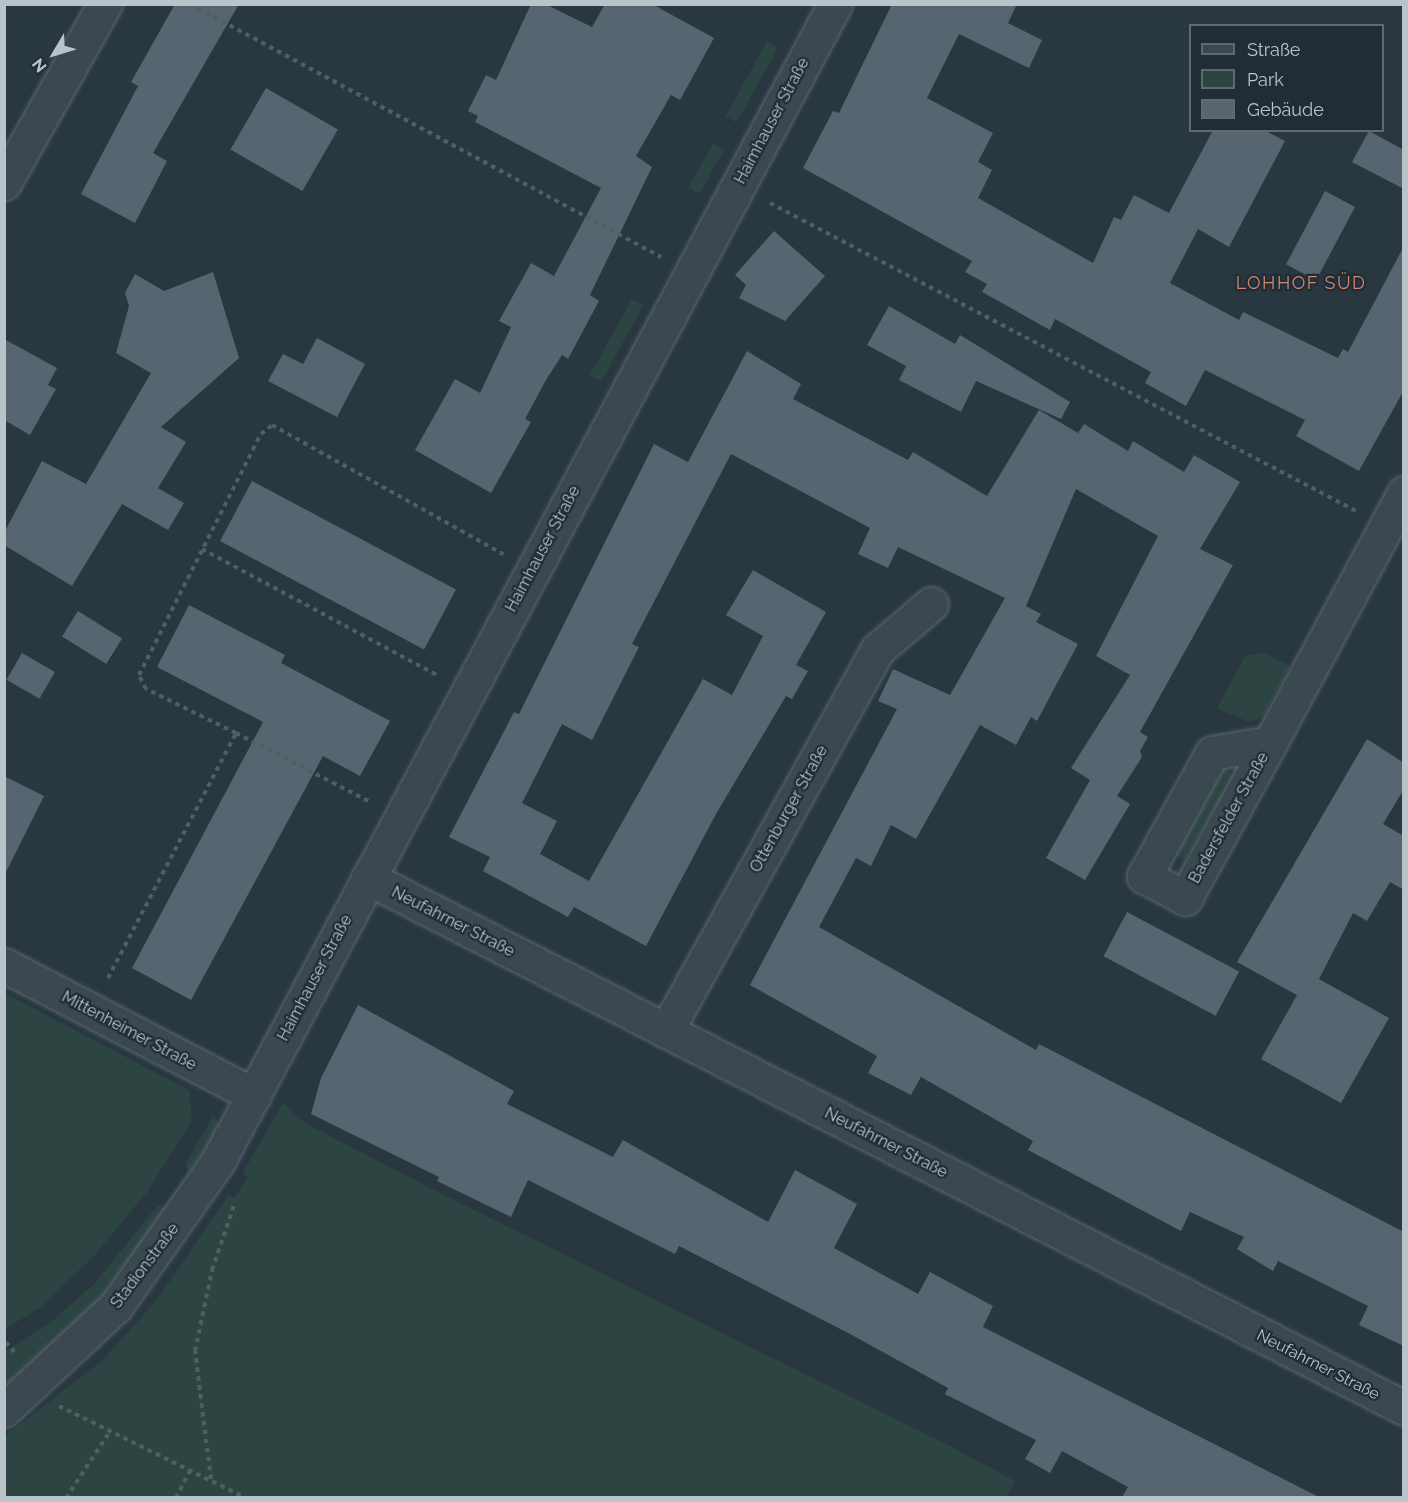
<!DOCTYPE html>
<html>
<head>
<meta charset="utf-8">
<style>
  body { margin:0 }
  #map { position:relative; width:1408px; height:1502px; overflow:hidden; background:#283740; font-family:Raleway,sans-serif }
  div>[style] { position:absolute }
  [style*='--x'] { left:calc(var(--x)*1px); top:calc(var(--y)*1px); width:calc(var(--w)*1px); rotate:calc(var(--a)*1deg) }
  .green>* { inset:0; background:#2d4542; transform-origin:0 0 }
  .building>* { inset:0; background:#576570; transform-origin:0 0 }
  .path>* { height:4px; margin-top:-2px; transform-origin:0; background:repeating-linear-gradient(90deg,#4c6160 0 4.5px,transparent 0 9px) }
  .roads { filter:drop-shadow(0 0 2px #5a666e) drop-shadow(0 0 2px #5a666e) }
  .street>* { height:33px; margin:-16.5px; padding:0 16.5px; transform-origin:16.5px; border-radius:16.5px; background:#3c4850 }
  span { translate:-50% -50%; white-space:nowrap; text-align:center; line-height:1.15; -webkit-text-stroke:4.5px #212d36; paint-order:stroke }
  .street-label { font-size:16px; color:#b9c3ca }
  .neighbourhood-label { font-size:18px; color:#cf896f; letter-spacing:1.5px }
  .frame { position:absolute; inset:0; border:6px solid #b9c3ca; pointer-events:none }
  .legend { position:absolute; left:1189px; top:24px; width:195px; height:108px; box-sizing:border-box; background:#212d36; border:2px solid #5e6971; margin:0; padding:8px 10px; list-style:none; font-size:18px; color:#b9c3ca }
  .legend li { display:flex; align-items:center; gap:12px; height:30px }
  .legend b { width:30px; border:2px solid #5e6971 }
  .north { position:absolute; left:24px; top:24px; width:60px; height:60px; -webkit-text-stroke:4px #212d36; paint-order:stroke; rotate:232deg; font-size:16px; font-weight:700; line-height:24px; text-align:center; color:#b9c3ca }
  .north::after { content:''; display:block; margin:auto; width:21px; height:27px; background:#b9c3ca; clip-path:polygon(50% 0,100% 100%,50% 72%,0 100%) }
</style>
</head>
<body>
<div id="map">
  <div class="green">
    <i style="left:767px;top:41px;width:13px;height:86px;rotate:29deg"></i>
    <i style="left:713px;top:143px;width:13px;height:51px;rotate:29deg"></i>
    <i style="left:632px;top:299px;width:13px;height:87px;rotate:29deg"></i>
    <i style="clip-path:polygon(1262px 652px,1290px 666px,1263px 716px,1249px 722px,1217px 708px,1245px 656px)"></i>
    <i style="left:1220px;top:767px;width:17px;height:98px;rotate:31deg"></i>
    <i style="clip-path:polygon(5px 993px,189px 1090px,192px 1121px,147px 1192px,93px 1257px,41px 1307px,5px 1329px)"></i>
    <i style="clip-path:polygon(283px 1103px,305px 1123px,432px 1189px,948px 1445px,1015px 1481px,1007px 1497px,5px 1497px,5px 1436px,104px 1359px,159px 1297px,229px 1194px,234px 1198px,248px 1178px,242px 1174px)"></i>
    <i style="clip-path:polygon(213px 1116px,218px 1122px,211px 1140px,188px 1174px,186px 1163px)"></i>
    <i style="clip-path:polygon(158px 1205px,169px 1210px,86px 1315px,5px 1387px,5px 1351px,51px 1322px,95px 1283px)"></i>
  </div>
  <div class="building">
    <i style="clip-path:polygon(175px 4px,239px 4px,153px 153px,167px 161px,135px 223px,81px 194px,138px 86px,131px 82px)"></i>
    <i style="clip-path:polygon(531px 4px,545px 4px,592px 27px,605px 4px,652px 4px,714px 38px,680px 100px,671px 95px,636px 156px,652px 167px,590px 295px,599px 301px,568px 359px,562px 355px,546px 380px,525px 419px,531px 422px,491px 493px,415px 450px,455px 379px,480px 393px,511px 327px,499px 321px,531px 263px,554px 276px,601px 188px,475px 122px,478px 116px,468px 111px,486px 75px,496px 80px)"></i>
    <i style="clip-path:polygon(892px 4px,1017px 4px,1008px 23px,1042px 40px,1029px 68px,959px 34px,927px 98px,993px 133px,978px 162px,992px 170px,978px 198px,1093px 263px,1114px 217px,1121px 220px,1134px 195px,1169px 213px,1213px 130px,1264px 130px,1285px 141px,1229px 247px,1198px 229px,1170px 283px,1239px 320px,1243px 312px,1338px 358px,1343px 349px,1348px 352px,1404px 246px,1404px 390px,1359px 471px,1296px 436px,1305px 420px,1205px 370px,1186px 406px,1145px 383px,1151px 372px,1055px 319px,1050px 330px,982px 292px,987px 284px,965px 272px,972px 261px,803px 168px,833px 111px,839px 113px)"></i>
    <i style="left:266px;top:88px;width:83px;height:71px;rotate:30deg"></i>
    <i style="clip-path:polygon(1369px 131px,1404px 150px,1404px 189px,1352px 162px)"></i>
    <i style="left:1325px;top:191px;width:34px;height:83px;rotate:28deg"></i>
    <i style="clip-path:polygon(774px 231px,825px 276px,785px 321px,739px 298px,746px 285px,735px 275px)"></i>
    <i style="clip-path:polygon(213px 272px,239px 358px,161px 427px,186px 442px,158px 488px,184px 503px,168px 530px,122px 504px,72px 586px,4px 545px,4px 533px,42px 461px,86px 484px,151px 373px,116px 353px,129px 306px,125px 293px,135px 274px,164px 291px)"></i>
    <i style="clip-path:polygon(889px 306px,955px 344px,960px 335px,1070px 402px,1061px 419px,976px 381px,961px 412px,899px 380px,906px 366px,867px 345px)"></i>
    <i style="clip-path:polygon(317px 338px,365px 364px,337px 417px,268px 381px,283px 354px,303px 364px)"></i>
    <i style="clip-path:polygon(4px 339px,57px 368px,48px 385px,56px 389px,30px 435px,4px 420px)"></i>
    <i style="clip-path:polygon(747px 351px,801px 384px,793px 399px,908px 460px,913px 452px,987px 496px,1039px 410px,1078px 433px,1084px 424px,1128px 451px,1133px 441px,1184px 472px,1194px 455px,1240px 482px,1200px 549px,1233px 565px,1140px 732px,1148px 737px,1140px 751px,1142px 757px,1117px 796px,1130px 804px,1085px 880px,1046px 858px,1090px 780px,1071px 768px,1130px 675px,1096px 656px,1158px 536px,1076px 489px,1026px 606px,1041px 614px,1036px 622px,1078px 644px,1037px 721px,1031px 717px,1016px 745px,980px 725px,916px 839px,891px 825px,871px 866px,856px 858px,819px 927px,1036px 1050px,1039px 1044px,1404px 1232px,1404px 1346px,1359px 1325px,1368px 1306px,1278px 1261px,1273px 1271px,1237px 1249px,1244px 1237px,1190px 1212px,1181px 1231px,1028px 1150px,1033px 1141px,921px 1077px,911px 1095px,868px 1073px,877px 1056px,750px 985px,897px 709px,878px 701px,893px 669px,950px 695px,1005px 598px,898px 547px,888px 568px,858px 554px,870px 528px,731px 454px,632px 644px,639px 647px,592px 740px,562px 724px,522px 803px,557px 821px,540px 854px,589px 881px,703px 679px,732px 695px,763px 636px,726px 615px,753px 570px,826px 612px,796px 665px,808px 671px,792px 699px,786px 696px,716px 814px,646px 946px,574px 907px,568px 917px,483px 871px,490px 857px,449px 837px,514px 712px,519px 714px,654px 444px,688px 462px)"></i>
    <i style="left:252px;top:481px;width:231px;height:68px;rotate:28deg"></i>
    <i style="clip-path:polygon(189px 605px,285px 655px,281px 663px,390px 721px,360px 776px,323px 756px,191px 1000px,132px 968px,263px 722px,157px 667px)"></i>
    <i style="left:78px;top:611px;width:52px;height:30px;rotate:32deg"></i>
    <i style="left:22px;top:653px;width:38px;height:31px;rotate:30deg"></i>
    <i style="clip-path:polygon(1367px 739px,1404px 763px,1404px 789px,1383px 824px,1404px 836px,1404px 890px,1390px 882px,1367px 921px,1353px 913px,1319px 979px,1389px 1018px,1341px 1103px,1261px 1059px,1297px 995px,1237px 962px)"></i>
    <i style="clip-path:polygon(4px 776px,44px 796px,4px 876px)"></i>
    <i style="left:1127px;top:912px;width:127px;height:50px;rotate:28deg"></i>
    <i style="clip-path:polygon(358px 1005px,514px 1091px,507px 1104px,613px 1157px,623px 1140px,768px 1222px,795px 1170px,857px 1204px,834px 1248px,918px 1294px,930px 1272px,993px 1306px,983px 1327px,1319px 1497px,1122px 1497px,1128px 1487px,1062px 1451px,1050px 1473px,1025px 1459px,1036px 1440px,945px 1394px,948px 1388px,852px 1335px,679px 1246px,675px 1254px,528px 1180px,511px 1217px,437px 1181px,439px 1177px,311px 1114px,321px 1078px)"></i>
  </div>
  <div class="path">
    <i style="--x:190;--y:4;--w:535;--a:28.24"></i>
    <i style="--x:770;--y:203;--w:662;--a:27.73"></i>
    <i style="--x:202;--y:549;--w:267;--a:28.2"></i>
    <i style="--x:236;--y:733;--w:100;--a:-153.9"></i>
    <i style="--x:146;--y:689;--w:16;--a:-117"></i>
    <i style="--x:139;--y:675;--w:270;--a:-63.2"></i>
    <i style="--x:261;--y:434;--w:14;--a:-39"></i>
    <i style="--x:272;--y:425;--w:265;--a:29.2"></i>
    <i style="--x:108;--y:978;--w:276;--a:-62.4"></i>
    <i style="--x:236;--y:733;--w:151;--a:27.2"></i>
    <i style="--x:6;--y:1342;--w:13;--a:51"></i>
    <i style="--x:59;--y:1406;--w:208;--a:26.2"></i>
    <i style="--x:211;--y:1479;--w:129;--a:-97.1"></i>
    <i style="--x:195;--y:1351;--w:83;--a:-78.1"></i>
    <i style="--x:212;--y:1270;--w:72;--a:-71.3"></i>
    <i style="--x:66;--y:1498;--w:78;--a:-56.5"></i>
    <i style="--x:176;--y:1498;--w:30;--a:-63"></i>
  </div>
  <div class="roads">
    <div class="street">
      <i style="--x:4;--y:183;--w:206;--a:-60.6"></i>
      <i style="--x:1270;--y:743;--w:59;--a:170.2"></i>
      <i style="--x:1212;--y:753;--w:141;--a:118.9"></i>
      <i style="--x:1144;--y:876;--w:47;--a:28.2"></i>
      <i style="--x:1185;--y:898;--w:177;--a:-61.3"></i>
      <i style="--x:1270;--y:743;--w:284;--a:-61.8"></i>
      <i style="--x:368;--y:878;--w:1164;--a:27.09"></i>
      <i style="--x:4;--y:965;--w:282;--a:27.5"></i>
      <i style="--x:666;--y:1031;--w:436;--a:-61"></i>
      <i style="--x:877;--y:650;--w:71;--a:-40.4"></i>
      <i style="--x:4;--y:1410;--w:153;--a:-42.9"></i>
      <i style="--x:116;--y:1306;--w:175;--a:-54.8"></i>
      <i style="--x:217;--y:1163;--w:1313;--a:-61.93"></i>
    </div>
  </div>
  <div class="street-label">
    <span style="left:772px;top:121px;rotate:-62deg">Haimhauser Straße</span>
    <span style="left:543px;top:549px;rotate:-62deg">Haimhauser Straße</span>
    <span style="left:789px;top:809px;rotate:-61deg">Ottenburger Straße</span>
    <span style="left:1229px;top:818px;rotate:-61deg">Badersfelder Straße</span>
    <span style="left:453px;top:922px;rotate:27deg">Neufahrner Straße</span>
    <span style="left:315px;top:978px;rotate:-62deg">Haimhauser Straße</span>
    <span style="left:129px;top:1031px;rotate:28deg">Mittenheimer Straße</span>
    <span style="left:886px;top:1143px;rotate:27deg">Neufahrner Straße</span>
    <span style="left:145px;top:1266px;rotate:-53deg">Stadionstraße</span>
    <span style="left:1318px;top:1365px;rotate:27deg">Neufahrner Straße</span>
  </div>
  <div class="neighbourhood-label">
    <span style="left:1301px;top:283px">LOHHOF SÜD</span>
  </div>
  <div class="frame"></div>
  <ul class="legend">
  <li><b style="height:8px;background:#3c4850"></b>Straße</li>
  <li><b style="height:16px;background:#2d4542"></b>Park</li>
  <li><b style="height:16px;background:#576570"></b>Gebäude</li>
  </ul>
  <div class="north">N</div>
</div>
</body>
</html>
